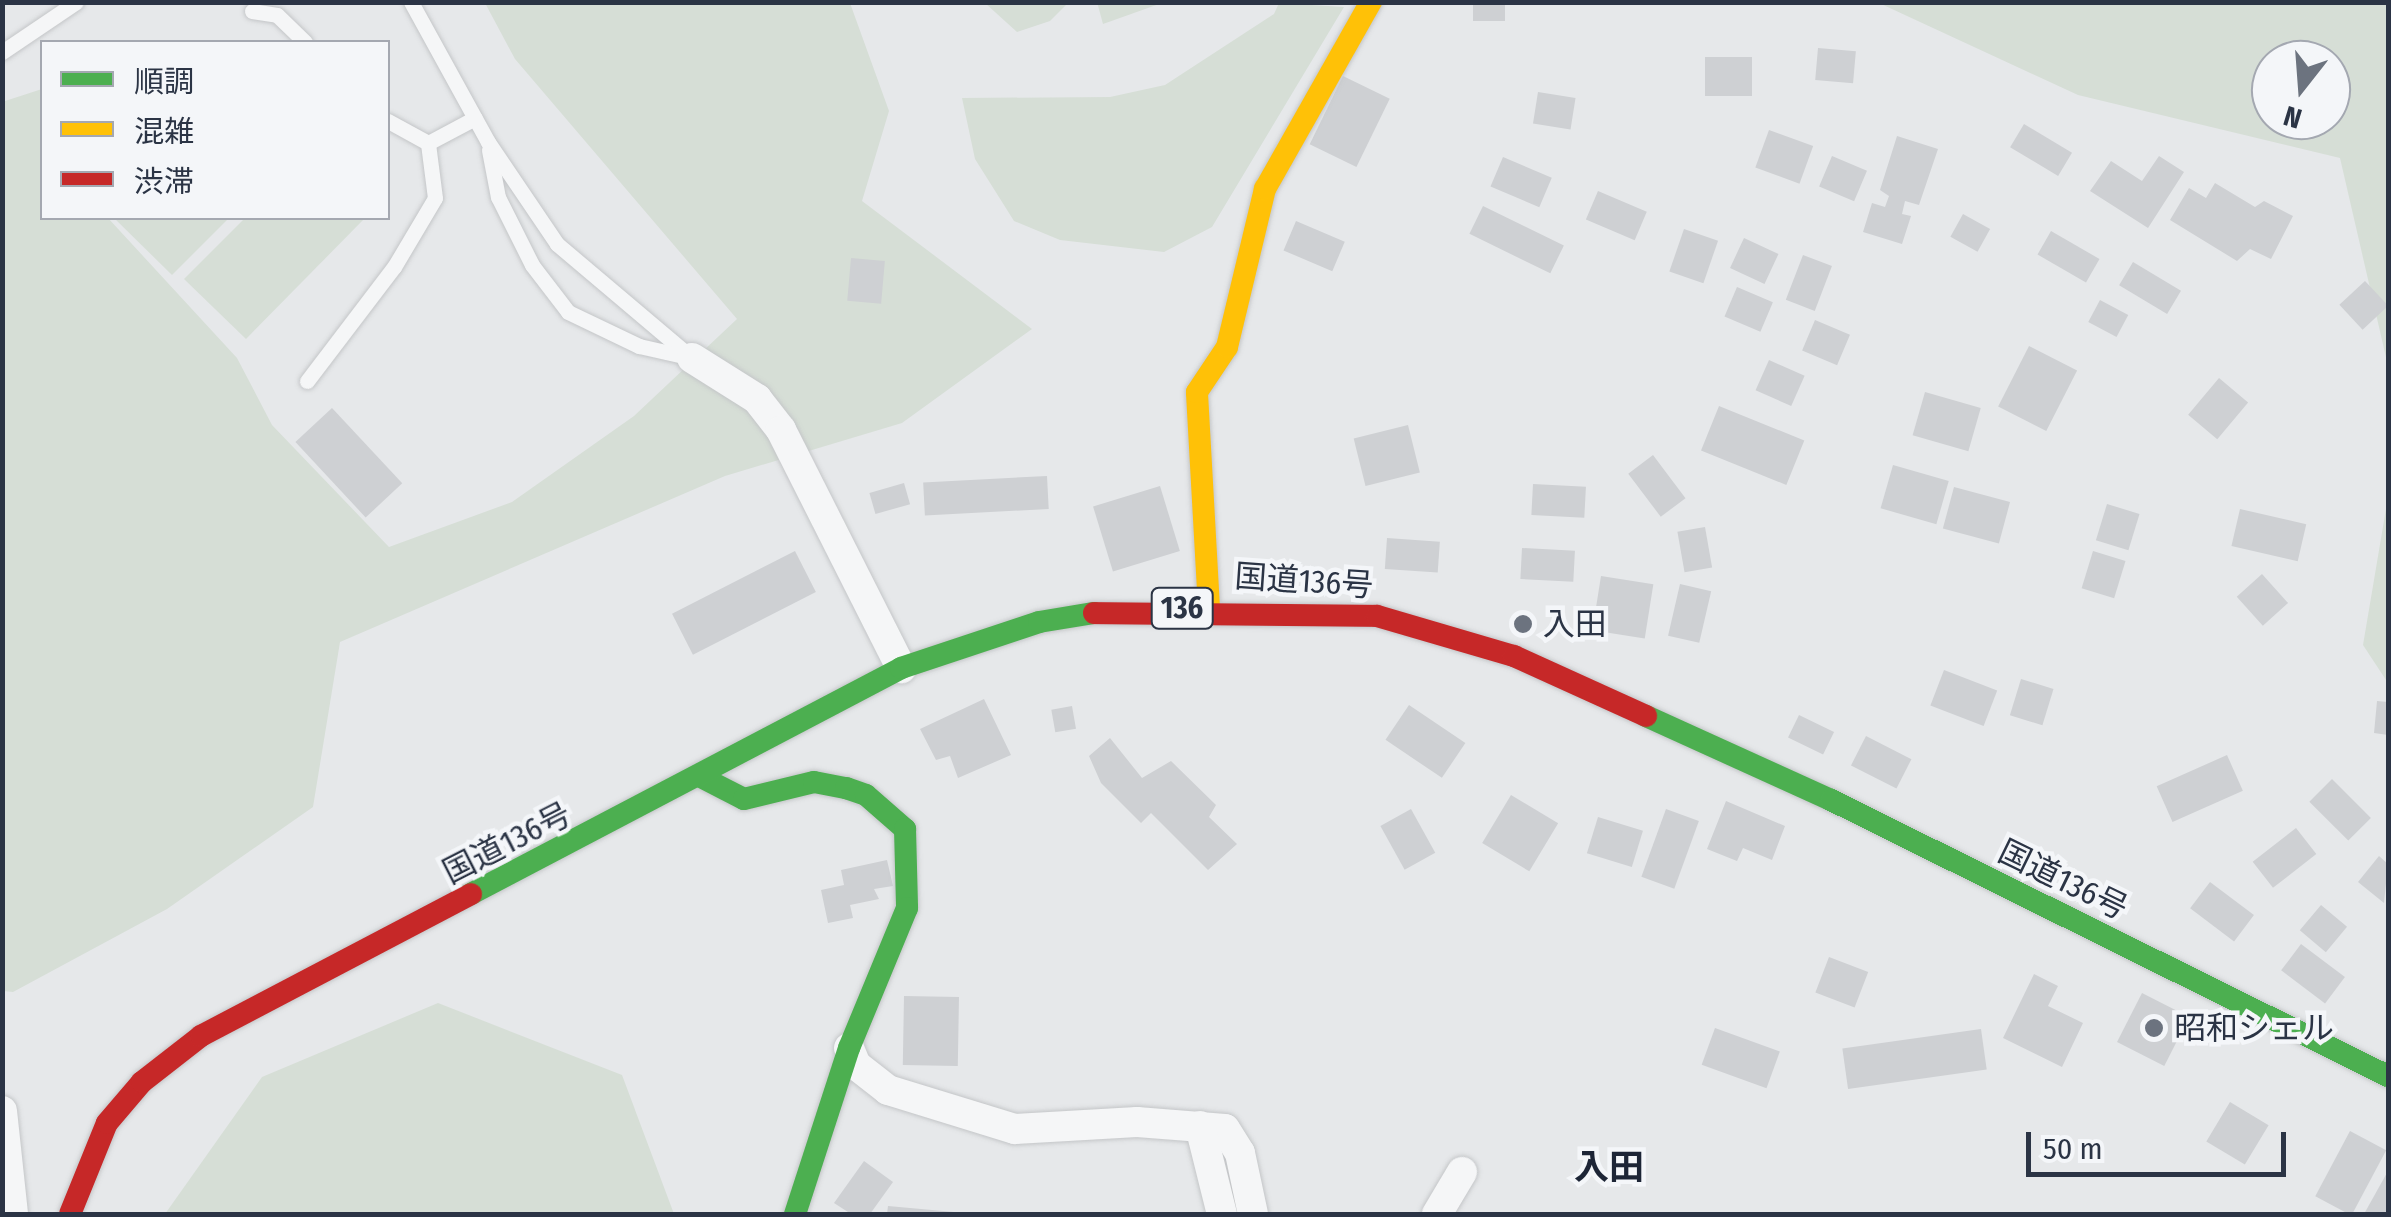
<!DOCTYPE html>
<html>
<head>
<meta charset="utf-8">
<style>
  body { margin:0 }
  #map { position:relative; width:2391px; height:1217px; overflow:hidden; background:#e6e8ea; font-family:"Fira Sans Condensed","Noto Sans JP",sans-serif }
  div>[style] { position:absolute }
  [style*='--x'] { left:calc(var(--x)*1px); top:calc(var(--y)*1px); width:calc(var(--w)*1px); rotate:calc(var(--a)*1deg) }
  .green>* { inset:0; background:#d6ded6 }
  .building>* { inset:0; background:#ced0d3; transform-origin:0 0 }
  .roads { filter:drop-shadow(0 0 2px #c4c6c8) drop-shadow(0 0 2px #c4c6c8) }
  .lane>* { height:15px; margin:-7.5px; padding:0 7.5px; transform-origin:7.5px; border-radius:7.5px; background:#f5f6f7 }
  .street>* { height:30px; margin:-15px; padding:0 15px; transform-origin:15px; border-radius:15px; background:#f5f6f7 }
  .fast>* { height:22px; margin:-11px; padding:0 11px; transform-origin:11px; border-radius:11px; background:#4caf50 }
  .slow>* { height:22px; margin:-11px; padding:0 11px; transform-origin:11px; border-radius:11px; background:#ffc107 }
  .jam>* { height:22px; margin:-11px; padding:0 11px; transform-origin:11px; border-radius:11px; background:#c62828 }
  .dots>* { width:28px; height:28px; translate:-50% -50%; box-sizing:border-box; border:5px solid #f4f6f9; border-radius:50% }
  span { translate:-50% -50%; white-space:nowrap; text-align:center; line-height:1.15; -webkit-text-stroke:9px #f4f6f9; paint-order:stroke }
  .shield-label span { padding:2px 8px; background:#f4f6f9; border:2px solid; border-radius:8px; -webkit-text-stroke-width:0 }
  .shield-label { font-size:30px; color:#2b3445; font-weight:700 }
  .street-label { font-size:32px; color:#2b3445 }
  .poi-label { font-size:32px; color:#2b3445 }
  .left { translate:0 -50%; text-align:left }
  .neighbourhood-label { font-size:35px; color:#1d2536; font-weight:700 }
  .frame { position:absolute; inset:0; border:5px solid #2b3445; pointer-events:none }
  .legend { position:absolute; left:40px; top:40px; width:350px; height:180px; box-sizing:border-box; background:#f4f6f9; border:2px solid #a4a8b1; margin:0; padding:12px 18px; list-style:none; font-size:30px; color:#2b3445 }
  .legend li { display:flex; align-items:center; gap:20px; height:50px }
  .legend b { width:50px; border:2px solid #a4a8b1 }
  .north { position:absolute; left:2251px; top:40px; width:100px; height:100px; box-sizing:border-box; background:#f4f6f9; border:2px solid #a4a8b1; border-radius:50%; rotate:197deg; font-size:28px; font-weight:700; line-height:40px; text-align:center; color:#2b3445 }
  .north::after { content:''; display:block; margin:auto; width:35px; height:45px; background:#6c737f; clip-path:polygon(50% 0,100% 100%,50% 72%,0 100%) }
  .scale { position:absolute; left:2026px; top:1132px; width:260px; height:45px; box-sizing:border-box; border:5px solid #2b3445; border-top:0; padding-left:12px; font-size:30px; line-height:35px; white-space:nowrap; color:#2b3445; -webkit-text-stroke:8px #f4f6f9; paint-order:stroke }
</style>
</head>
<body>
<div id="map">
  <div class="green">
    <i style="clip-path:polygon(1097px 2px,1162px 2px,1162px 3px,1103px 24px)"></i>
    <i style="clip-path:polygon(485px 3px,850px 3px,889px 111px,862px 201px,1032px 329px,902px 423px,725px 476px,340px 642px,313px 807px,167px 909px,13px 992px,3px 991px,2px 102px,42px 89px,42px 218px,108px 218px,237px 358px,272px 425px,389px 547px,512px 502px,634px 416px,737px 319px,515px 59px)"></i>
    <i style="clip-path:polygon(985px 3px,985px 2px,1068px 3px,1050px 21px,1017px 32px)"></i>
    <i style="clip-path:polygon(1279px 3px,1344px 7px,1212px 227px,1164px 252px,1060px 240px,1014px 221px,975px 159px,962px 98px,1110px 97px,1165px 85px,1274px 14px)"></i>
    <i style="clip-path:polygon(evenodd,1879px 3px,2388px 3px,2388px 366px,2340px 158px,2078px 95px,1879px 3px,2271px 60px,2331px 60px,2331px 120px,2271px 120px,2271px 60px)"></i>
    <i style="clip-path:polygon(114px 218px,229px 218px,172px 275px)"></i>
    <i style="clip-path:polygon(245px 218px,364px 219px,246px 339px,184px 279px)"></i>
    <i style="clip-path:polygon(2388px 497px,2388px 683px,2363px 645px)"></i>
    <i style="clip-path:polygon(438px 1003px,622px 1075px,674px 1214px,165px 1214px,262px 1077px)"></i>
  </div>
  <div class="building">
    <i style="left:1473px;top:2px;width:32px;height:19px"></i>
    <i style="left:1818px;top:48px;width:38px;height:32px;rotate:5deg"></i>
    <i style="left:1705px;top:57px;width:47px;height:39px"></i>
    <i style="left:1343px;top:76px;width:52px;height:76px;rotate:26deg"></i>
    <i style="left:1538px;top:92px;width:38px;height:32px;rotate:9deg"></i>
    <i style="left:2024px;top:124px;width:56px;height:27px;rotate:31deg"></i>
    <i style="left:1769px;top:130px;width:47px;height:40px;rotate:20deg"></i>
    <i style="clip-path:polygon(1897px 136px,1938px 149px,1919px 205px,1905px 201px,1902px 214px,1911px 216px,1902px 244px,1863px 232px,1872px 203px,1885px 207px,1889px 196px,1880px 190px)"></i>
    <i style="left:1832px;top:156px;width:38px;height:33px;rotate:23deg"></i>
    <i style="clip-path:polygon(2159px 156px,2184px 172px,2148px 228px,2090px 191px,2111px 161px,2142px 181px)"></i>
    <i style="left:1503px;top:157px;width:53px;height:32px;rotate:23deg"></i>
    <i style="clip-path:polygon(2215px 183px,2255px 207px,2264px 201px,2293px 216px,2271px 259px,2250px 249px,2237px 261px,2170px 220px,2189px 188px,2206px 198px)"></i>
    <i style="left:1598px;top:191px;width:53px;height:31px;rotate:23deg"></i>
    <i style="left:1483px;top:206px;width:90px;height:31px;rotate:26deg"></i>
    <i style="left:1963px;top:214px;width:31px;height:26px;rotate:29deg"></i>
    <i style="left:1296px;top:221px;width:53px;height:32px;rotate:23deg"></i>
    <i style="left:1684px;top:229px;width:36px;height:45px;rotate:19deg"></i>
    <i style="left:2051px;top:231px;width:56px;height:27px;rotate:30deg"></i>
    <i style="left:1744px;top:238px;width:38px;height:33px;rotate:25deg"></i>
    <i style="left:1803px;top:255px;width:31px;height:48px;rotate:21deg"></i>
    <i style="left:851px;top:258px;width:34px;height:43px;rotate:5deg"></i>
    <i style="left:2133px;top:262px;width:56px;height:27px;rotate:31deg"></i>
    <i style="left:2365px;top:281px;width:34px;height:35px;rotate:47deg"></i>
    <i style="left:1737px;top:287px;width:39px;height:32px;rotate:23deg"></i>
    <i style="left:2100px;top:300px;width:32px;height:25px;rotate:28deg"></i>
    <i style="left:1815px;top:320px;width:38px;height:33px;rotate:23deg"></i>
    <i style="left:2029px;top:346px;width:54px;height:68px;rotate:27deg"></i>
    <i style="left:1769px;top:360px;width:39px;height:33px;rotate:24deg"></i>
    <i style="left:2219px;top:378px;width:38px;height:48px;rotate:40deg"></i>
    <i style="left:1925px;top:392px;width:58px;height:45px;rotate:16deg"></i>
    <i style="left:1719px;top:406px;width:92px;height:48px;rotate:22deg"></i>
    <i style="left:332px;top:408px;width:103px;height:50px;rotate:47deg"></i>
    <i style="left:1408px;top:425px;width:49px;height:56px;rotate:76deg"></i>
    <i style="left:1653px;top:455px;width:54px;height:31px;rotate:53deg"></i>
    <i style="left:1893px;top:465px;width:58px;height:45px;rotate:16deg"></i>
    <i style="left:1047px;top:476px;width:33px;height:124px;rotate:87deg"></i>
    <i style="left:904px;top:483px;width:22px;height:36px;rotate:74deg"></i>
    <i style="left:1533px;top:484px;width:53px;height:31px;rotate:3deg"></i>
    <i style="left:1160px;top:486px;width:68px;height:70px;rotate:73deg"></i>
    <i style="left:1954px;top:487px;width:58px;height:43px;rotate:15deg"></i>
    <i style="left:2107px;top:504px;width:34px;height:38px;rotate:17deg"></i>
    <i style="left:2240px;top:509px;width:68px;height:38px;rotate:13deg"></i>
    <i style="left:1705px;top:527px;width:41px;height:28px;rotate:80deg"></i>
    <i style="left:1387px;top:538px;width:53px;height:31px;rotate:4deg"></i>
    <i style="left:1522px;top:548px;width:53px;height:31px;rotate:3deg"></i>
    <i style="left:795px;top:551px;width:46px;height:138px;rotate:63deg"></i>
    <i style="left:2093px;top:551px;width:34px;height:39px;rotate:17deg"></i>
    <i style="left:2262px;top:574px;width:39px;height:34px;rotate:48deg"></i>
    <i style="left:1601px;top:576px;width:53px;height:55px;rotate:9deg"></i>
    <i style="left:1680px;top:584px;width:32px;height:53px;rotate:13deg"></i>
    <i style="left:1944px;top:670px;width:57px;height:38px;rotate:21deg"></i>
    <i style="left:2021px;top:679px;width:34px;height:38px;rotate:17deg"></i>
    <i style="clip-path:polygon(984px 699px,1011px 755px,958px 778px,950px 756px,936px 760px,920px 729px)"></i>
    <i style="clip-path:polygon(2377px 701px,2388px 702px,2388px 735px,2374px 733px)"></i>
    <i style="left:1409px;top:705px;width:68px;height:42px;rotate:34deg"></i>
    <i style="left:1072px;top:706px;width:23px;height:21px;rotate:80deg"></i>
    <i style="left:1799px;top:715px;width:39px;height:25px;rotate:26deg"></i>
    <i style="left:1866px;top:736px;width:51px;height:33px;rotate:27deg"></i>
    <i style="clip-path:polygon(1110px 738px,1142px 778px,1171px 761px,1216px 805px,1209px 817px,1237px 844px,1208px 870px,1151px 813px,1141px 823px,1101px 783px,1089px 756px)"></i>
    <i style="left:2227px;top:755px;width:39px;height:77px;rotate:66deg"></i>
    <i style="left:2332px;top:779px;width:55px;height:32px;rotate:45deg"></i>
    <i style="left:1511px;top:795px;width:55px;height:56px;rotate:31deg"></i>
    <i style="clip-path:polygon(1726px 801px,1785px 826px,1772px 860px,1743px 848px,1737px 861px,1707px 849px)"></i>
    <i style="left:1411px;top:809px;width:50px;height:35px;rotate:61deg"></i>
    <i style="left:1666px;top:809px;width:35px;height:72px;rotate:20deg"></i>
    <i style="left:1598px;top:817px;width:47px;height:38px;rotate:17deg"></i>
    <i style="left:2296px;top:828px;width:33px;height:55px;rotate:52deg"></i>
    <i style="clip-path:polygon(2379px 856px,2388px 864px,2384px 903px,2358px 882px)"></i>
    <i style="clip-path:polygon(887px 860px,893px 886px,874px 889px,879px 899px,850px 905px,853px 918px,828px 923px,821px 890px,844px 885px,841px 870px)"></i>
    <i style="left:2210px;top:882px;width:55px;height:33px;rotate:37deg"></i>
    <i style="left:2321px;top:905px;width:34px;height:33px;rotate:40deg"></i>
    <i style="left:2301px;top:944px;width:55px;height:33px;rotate:37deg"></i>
    <i style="left:1829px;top:957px;width:42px;height:38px;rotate:21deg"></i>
    <i style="clip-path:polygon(2034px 974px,2058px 986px,2048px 1006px,2083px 1023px,2062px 1067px,2003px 1038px)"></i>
    <i style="left:2142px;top:993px;width:53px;height:55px;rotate:27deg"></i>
    <i style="left:904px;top:996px;width:55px;height:69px;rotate:1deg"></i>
    <i style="left:1715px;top:1028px;width:69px;height:39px;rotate:20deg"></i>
    <i style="left:1981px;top:1029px;width:41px;height:140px;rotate:82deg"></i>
    <i style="left:2230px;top:1102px;width:45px;height:46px;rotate:31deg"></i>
    <i style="left:2350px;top:1131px;width:41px;height:74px;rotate:28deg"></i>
    <i style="clip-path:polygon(864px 1161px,893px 1182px,870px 1214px,851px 1214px,834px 1203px)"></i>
    <i style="clip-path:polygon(2388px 1171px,2388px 1214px,2364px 1214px)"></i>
    <i style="clip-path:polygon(888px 1206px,954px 1212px,954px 1214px,887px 1214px)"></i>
  </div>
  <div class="roads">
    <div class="lane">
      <i style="--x:411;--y:2;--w:160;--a:61.2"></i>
      <i style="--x:488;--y:142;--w:123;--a:55.9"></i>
      <i style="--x:557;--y:244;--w:177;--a:40.2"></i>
      <i style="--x:252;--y:11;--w:25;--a:9"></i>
      <i style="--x:277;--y:15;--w:39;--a:44"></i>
      <i style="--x:2;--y:52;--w:89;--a:-34"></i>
      <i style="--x:388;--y:121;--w:46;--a:28.8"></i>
      <i style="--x:489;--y:150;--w:48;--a:79.2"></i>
      <i style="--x:498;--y:197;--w:76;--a:63.4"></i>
      <i style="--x:532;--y:265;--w:59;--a:52.5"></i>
      <i style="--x:568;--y:312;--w:79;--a:25.6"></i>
      <i style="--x:639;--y:346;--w:50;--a:12.7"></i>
      <i style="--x:307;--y:381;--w:143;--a:-52.7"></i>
      <i style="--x:394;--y:267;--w:80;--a:-59.3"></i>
      <i style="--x:435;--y:198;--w:55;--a:-97.3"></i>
      <i style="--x:428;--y:143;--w:53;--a:-28"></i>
    </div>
    <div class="street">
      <i style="--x:692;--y:358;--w:77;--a:32.2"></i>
      <i style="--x:757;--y:399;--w:39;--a:52"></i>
      <i style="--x:781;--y:430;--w:267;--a:63.2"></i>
      <i style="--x:849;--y:1048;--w:18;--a:68"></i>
      <i style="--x:856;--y:1065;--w:41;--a:38"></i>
      <i style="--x:888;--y:1090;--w:133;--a:17.1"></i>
      <i style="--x:1015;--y:1129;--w:122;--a:-3.3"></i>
      <i style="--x:1137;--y:1122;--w:88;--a:4.5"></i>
      <i style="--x:1225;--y:1129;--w:28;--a:58"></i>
      <i style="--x:1240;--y:1153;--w:62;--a:78"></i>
      <i style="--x:2;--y:1111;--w:104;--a:83.9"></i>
      <i style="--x:1200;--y:1126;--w:91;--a:76"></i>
      <i style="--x:1437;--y:1214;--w:49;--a:-59.2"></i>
    </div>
    <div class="fast">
      <i style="--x:1646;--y:716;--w:203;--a:24.4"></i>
      <i style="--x:1831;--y:800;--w:622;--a:26.36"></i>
      <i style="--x:701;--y:777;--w:48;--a:27.1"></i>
      <i style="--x:744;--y:799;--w:72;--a:-13.7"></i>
      <i style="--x:814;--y:782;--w:33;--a:11"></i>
      <i style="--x:846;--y:788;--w:21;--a:19"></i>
      <i style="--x:866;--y:795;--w:52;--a:41.1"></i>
      <i style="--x:905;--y:829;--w:79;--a:88.5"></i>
      <i style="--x:907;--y:908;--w:152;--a:112.5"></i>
      <i style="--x:849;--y:1048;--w:175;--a:108"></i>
      <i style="--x:471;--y:894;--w:486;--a:-27.7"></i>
      <i style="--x:901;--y:668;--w:145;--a:-18.4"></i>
      <i style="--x:1039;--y:622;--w:56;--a:-9.3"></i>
    </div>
    <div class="slow">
      <i style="--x:1209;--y:608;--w:216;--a:-93.2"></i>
      <i style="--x:1197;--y:392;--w:54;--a:-56.3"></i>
      <i style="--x:1227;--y:347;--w:163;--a:-76.5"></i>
      <i style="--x:1265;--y:189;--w:215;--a:-60.5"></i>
    </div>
    <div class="jam">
      <i style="--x:1094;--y:613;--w:283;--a:0.6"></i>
      <i style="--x:1377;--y:616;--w:143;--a:16.3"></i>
      <i style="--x:1514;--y:656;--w:145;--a:24.4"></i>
      <i style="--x:70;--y:1214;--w:98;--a:-67.9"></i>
      <i style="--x:107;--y:1123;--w:54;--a:-49.5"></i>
      <i style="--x:142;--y:1082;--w:75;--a:-37.9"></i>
      <i style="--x:201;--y:1036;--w:305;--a:-27.7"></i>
    </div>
  </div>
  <div class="dots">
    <i style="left:1523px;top:624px;background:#6c737f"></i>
    <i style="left:2154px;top:1028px;background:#6c737f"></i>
  </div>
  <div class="shield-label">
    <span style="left:1182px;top:608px">136</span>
  </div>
  <div class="street-label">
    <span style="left:1304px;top:581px;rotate:4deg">国道136号</span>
    <span style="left:507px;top:843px;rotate:-27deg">国道136号</span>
    <span style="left:2063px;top:880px;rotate:26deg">国道136号</span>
  </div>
  <div class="poi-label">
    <span class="left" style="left:1543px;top:624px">入田</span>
    <span class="left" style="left:2174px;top:1028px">昭和シェル</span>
  </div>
  <div class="neighbourhood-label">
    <span style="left:1609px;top:1167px">入田</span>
  </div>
  <div class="frame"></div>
  <ul class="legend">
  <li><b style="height:12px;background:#4caf50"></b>順調</li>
  <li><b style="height:12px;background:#ffc107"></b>混雑</li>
  <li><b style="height:12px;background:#c62828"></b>渋滞</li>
  </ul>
  <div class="north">N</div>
  <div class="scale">50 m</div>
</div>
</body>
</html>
